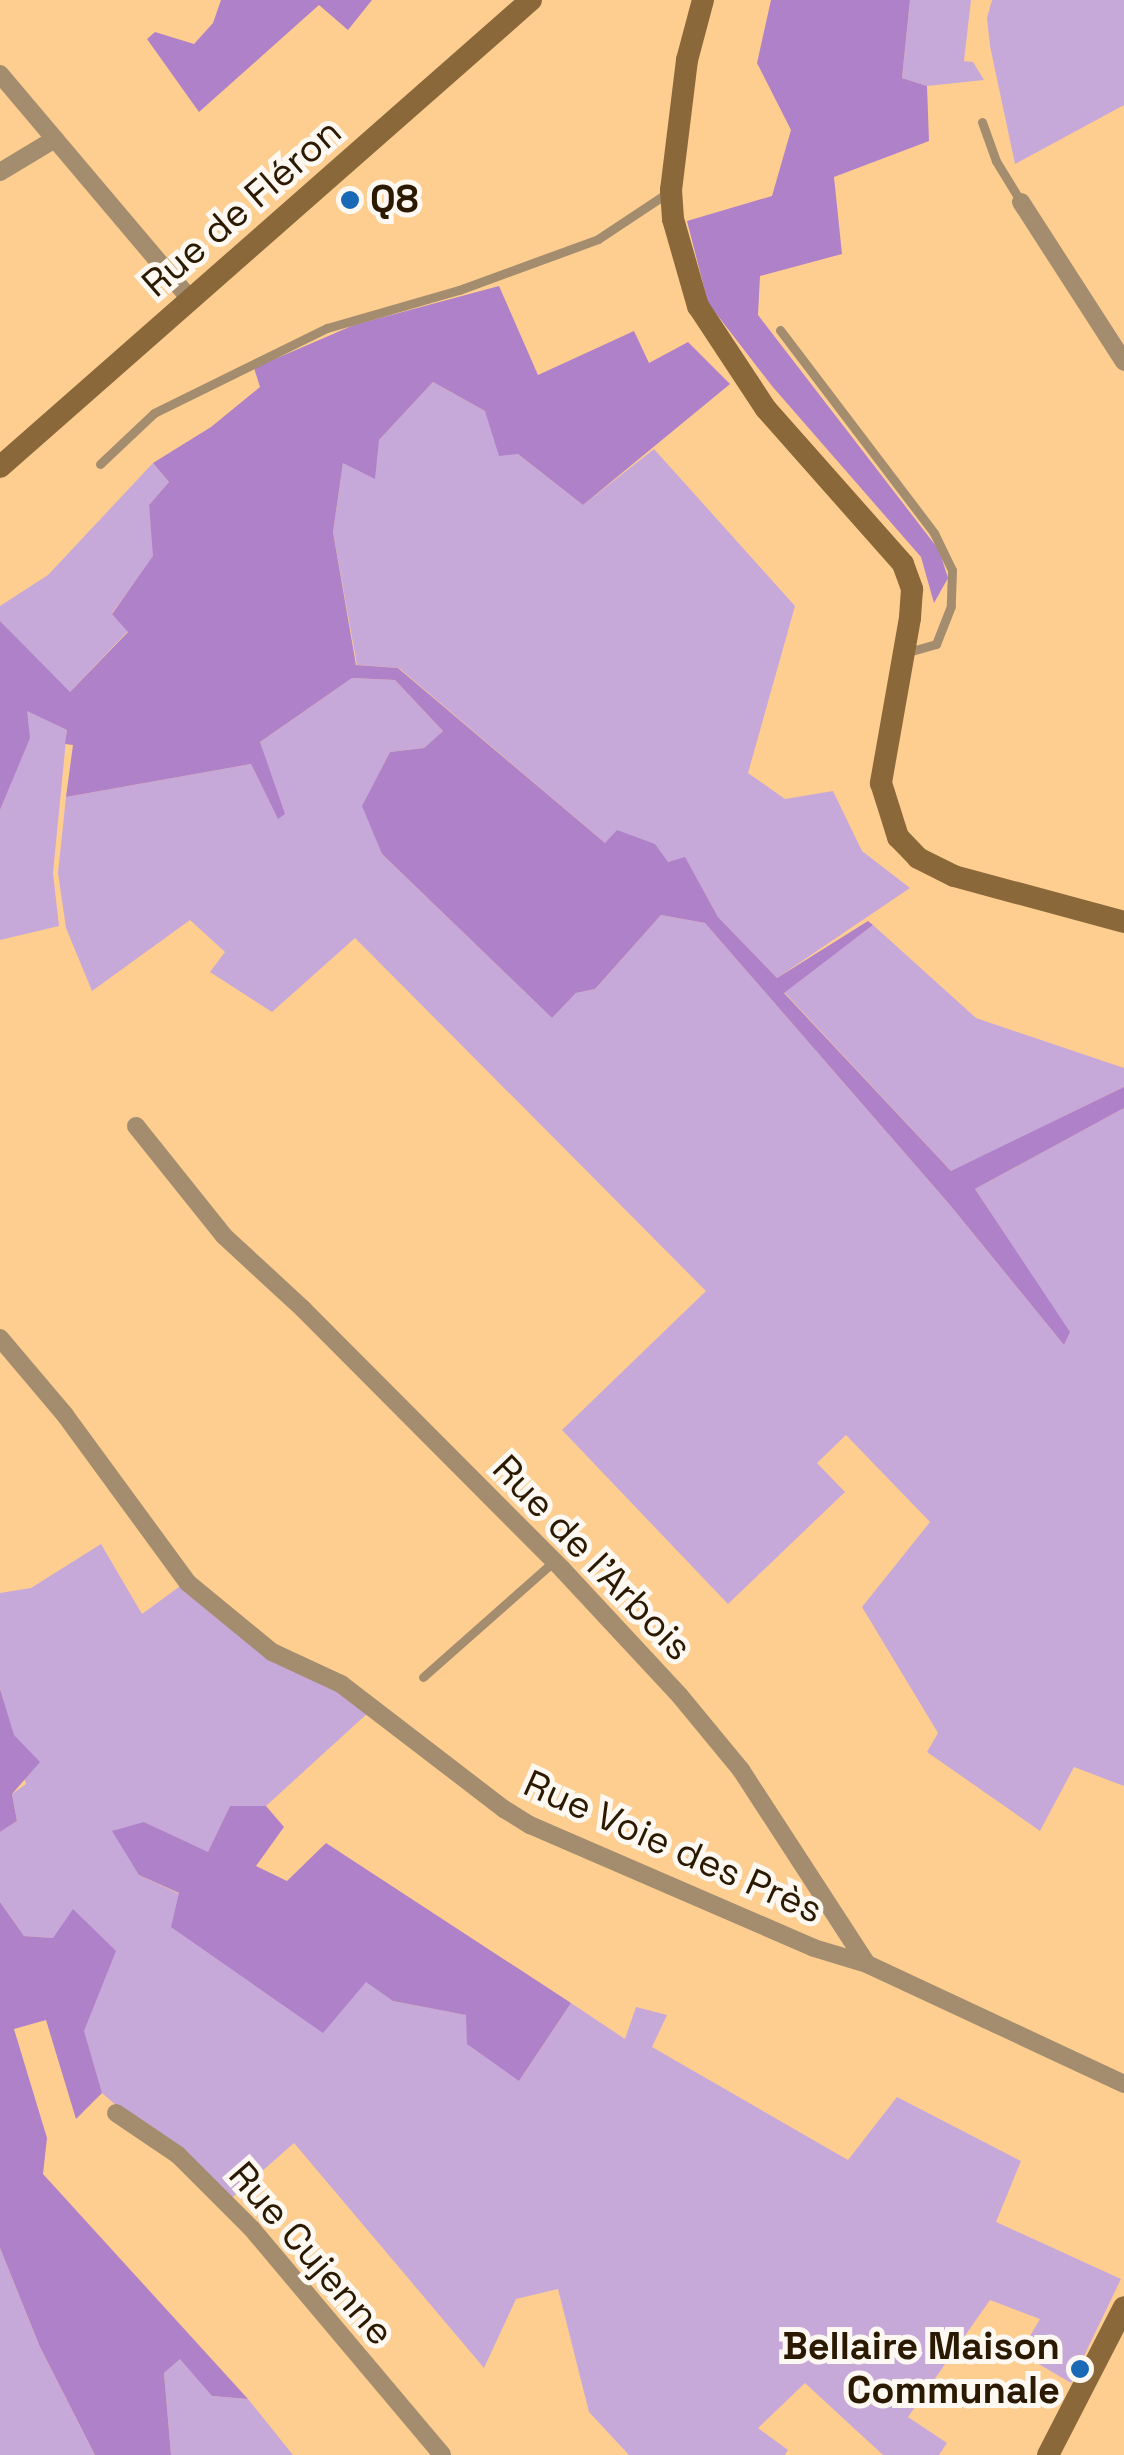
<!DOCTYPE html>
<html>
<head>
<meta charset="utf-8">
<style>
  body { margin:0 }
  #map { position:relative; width:1124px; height:2455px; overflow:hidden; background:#fece91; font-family:"Space Grotesk",sans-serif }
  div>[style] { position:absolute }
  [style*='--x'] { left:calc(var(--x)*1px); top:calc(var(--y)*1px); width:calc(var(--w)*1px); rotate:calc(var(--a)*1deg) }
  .green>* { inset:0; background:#c7a9d9 }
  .forest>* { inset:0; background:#af81c8 }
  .lane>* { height:9px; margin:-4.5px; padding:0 4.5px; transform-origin:4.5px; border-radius:4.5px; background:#a48d6f }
  .street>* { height:18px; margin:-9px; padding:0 9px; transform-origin:9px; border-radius:9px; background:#a48d6f }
  .secondary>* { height:22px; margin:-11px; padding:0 11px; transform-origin:11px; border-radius:11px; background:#8a683a }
  .dots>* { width:28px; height:28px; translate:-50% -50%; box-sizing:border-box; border:5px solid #fdf8f2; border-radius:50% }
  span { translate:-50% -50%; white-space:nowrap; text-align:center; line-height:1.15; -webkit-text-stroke:10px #fdf8f2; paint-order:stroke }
  .poi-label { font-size:38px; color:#2b1a01; font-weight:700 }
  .left { translate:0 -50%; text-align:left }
  .right { translate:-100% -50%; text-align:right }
  .street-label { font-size:38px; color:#2b1a01 }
</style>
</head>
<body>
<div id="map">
  <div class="green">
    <i style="clip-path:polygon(910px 0,971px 0,964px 61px,973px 62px,984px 80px,927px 86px,902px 78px)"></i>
    <i style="clip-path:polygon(992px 0,1124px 0,1124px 105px,1015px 164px,990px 46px,987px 18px)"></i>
    <i style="clip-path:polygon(433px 382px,485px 411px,518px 454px,583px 505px,654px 449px,795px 606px,748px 773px,785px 799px,833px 791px,862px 851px,910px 888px,777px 978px,718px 917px,685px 858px,668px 862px,605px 843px,399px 668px,357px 665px,333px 532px,343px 463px,379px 440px)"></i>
    <i style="clip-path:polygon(153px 463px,169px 482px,149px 505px,154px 556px,112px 613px,128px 631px,69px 693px,0 621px,0 606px,48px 575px)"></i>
    <i style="clip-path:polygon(352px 678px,395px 680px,443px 731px,424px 748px,390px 752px,363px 805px,382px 854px,552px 1018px,576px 993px,595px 989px,661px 915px,705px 923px,950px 1205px,1064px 1345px,1069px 1332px,975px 1189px,1124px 1108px,1124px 1786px,1074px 1767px,1040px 1831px,927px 1752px,938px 1733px,862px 1607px,930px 1522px,846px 1435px,817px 1463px,845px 1492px,728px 1604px,562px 1430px,706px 1291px,355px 938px,272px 1012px,210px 972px,225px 952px,190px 920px,92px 991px,66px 928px,58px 873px,66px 797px,251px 764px,278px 818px,260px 742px)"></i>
    <i style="clip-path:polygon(26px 710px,67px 730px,53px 873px,59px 926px,0 940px,0 810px,29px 738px)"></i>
    <i style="clip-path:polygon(873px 925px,976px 1018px,1124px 1068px,1124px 1087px,952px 1172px,784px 992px)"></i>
    <i style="clip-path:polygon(101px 1544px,142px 1614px,183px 1584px,369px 1712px,266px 1806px,230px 1806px,208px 1853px,144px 1822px,139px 1875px,366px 1981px,393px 2001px,467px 2015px,519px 2081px,571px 2003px,625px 2039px,636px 2007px,667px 2015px,652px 2047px,848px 2160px,897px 2097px,1021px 2161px,996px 2222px,1121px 2279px,1071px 2383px,1020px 2353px,1040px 2319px,990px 2300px,908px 2417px,947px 2443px,939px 2455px,883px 2455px,805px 2383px,758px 2428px,788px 2450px,785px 2455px,629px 2455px,589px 2412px,558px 2289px,516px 2299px,484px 2368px,294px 2143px,227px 2202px,102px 2093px,53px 1938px,24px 1936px,0 1902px,0 1832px,17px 1821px,12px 1794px,26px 1784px,0 1689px,0 1593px,31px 1588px)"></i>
    <i style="clip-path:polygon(0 2248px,40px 2347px,95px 2455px,0 2455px)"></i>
    <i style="clip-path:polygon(181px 2358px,212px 2396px,248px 2399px,293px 2455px,171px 2455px,164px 2373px)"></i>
  </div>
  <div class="forest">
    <i style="clip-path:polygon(221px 0,372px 0,348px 30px,319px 5px,199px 112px,147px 39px,155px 32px,194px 44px,213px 23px)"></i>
    <i style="clip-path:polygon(771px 0,910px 0,902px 78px,927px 86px,929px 141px,834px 177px,842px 254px,760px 276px,758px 315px,939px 550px,948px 578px,934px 603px,921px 557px,772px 386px,708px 303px,687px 221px,772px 196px,791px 130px,757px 63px)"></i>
    <i style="clip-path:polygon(499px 286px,538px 375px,634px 331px,649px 363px,688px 342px,730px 384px,583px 505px,518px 454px,499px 456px,485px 411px,433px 382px,379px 440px,375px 479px,343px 463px,333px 532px,356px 665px,398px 668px,605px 843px,617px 830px,655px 844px,668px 862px,685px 857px,718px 917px,777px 978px,868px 921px,873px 925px,784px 993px,951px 1171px,1124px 1087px,1124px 1108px,975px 1189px,1070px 1332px,1064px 1345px,950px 1205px,705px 923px,661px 915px,595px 989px,576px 993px,552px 1018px,382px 854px,362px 806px,390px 752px,424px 748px,443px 731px,395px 680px,352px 678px,260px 742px,285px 814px,278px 819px,251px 764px,66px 797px,73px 745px,65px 744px,67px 730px,27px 711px,30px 738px,0 810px,0 621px,70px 692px,128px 632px,112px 614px,153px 556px,149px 505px,169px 482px,153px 463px,211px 427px,260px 387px,254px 368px,354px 325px)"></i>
    <i style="clip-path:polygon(0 1689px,14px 1735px,40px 1762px,12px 1794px,17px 1821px,0 1832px)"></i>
    <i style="clip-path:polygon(230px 1806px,266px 1806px,284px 1827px,256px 1866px,287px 1881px,326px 1843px,571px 2003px,519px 2081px,467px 2044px,466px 2015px,393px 2001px,366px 1982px,323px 2033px,171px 1927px,179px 1893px,139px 1875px,112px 1831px,144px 1822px,208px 1852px)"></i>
    <i style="clip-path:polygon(0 1902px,24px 1936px,53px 1938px,73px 1909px,116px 1951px,84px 2031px,102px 2093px,76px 2119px,46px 2020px,14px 2029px,47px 2138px,43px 2174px,248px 2399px,212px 2396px,180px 2359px,164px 2373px,171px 2455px,95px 2455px,40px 2347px,0 2248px)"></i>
  </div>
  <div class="lane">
    <i style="--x:982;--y:122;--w:41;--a:70.3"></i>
    <i style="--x:996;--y:161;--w:48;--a:58.6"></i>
    <i style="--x:780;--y:330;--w:255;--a:52.8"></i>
    <i style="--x:934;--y:533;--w:41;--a:64.1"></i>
    <i style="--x:952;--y:570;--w:36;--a:92"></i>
    <i style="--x:951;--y:606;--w:41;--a:111.5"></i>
    <i style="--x:936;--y:644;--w:29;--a:164"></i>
    <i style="--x:100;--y:464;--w:74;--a:-43.4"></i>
    <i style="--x:154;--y:413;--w:193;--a:-26.2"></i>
    <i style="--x:327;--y:328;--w:137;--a:-16.1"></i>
    <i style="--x:459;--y:290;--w:148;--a:-20.1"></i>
    <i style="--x:598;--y:239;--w:85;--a:-33.5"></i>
    <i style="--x:423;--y:1677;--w:175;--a:-41.5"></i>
  </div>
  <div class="street">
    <i style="--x:0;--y:74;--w:296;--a:49.8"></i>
    <i style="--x:0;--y:172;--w:64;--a:-31"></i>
    <i style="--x:1021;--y:202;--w:190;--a:57.2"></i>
    <i style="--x:136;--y:1126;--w:141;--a:51.3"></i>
    <i style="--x:224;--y:1236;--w:108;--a:42.7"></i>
    <i style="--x:303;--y:1309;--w:367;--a:45.1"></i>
    <i style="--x:562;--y:1569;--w:173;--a:47.1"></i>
    <i style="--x:680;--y:1696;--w:96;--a:50.5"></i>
    <i style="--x:741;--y:1770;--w:231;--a:57"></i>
    <i style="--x:0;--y:1338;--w:101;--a:49.8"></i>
    <i style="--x:65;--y:1415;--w:208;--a:53.8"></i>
    <i style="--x:188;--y:1583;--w:109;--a:39.4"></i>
    <i style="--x:272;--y:1652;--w:76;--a:24.9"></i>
    <i style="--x:341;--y:1684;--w:205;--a:37.5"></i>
    <i style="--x:504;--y:1809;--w:31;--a:32"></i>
    <i style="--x:530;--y:1825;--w:309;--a:23.4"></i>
    <i style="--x:814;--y:1948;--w:55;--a:16.8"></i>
    <i style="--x:867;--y:1964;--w:284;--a:25"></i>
    <i style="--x:116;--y:2113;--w:75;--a:34.1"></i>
    <i style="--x:178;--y:2155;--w:105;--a:45"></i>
    <i style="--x:252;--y:2229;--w:295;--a:49.9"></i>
  </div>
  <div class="secondary">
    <i style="--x:703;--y:0;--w:62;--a:104.9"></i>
    <i style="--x:687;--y:60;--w:131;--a:97"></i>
    <i style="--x:671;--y:190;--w:29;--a:86"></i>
    <i style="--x:673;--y:219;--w:91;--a:74"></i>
    <i style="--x:698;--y:306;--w:123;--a:56.6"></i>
    <i style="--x:766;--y:409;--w:207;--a:48.5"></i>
    <i style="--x:903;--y:564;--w:27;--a:70"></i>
    <i style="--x:912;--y:589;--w:29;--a:94"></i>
    <i style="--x:910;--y:618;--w:168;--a:100"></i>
    <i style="--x:881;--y:783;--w:57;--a:72.5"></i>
    <i style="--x:898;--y:837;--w:29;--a:46"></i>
    <i style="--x:918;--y:858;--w:40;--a:26.6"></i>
    <i style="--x:954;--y:876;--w:176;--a:15.1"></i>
    <i style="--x:0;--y:467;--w:707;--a:-41.33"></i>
    <i style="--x:1048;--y:2455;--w:166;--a:-62.8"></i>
  </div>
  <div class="dots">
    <i style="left:350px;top:200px;background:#1969b7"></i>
    <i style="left:1080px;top:2369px;background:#1969b7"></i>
  </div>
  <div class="poi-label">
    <span class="left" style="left:370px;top:200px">Q8</span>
    <span class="right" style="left:1060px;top:2369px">Bellaire Maison<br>Communale</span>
  </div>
  <div class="street-label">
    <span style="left:242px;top:208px;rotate:-41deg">Rue de Fléron</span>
    <span style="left:592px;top:1558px;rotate:46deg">Rue de l'Arbois</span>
    <span style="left:673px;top:1847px;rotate:24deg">Rue Voie des Près</span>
    <span style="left:311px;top:2254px;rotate:49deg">Rue Cujenne</span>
  </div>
</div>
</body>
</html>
